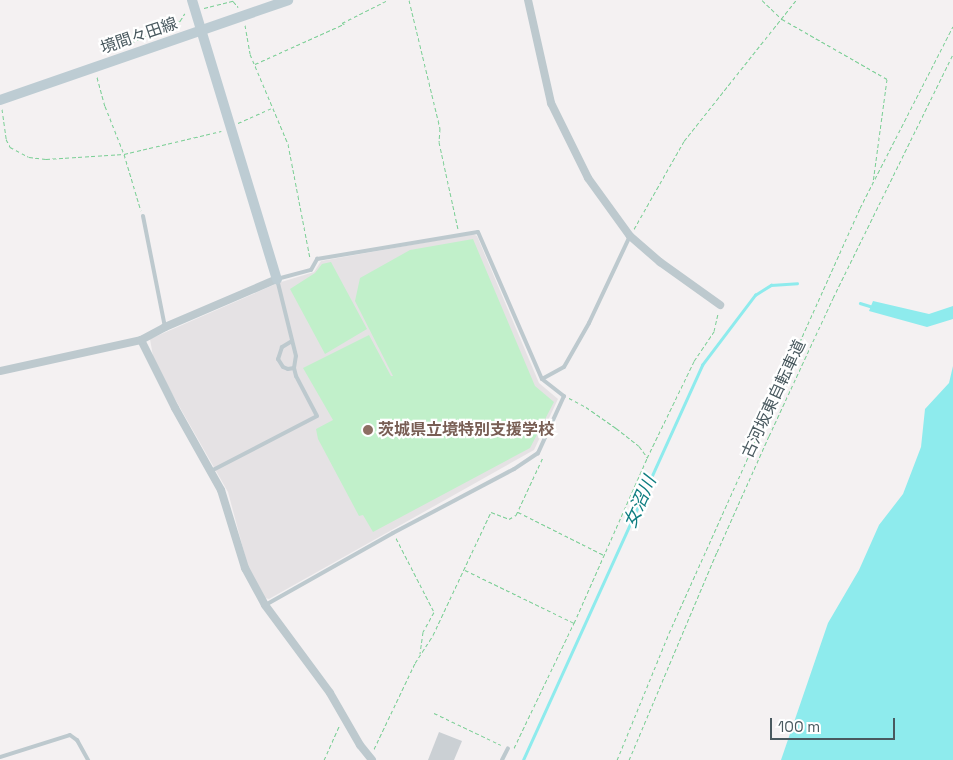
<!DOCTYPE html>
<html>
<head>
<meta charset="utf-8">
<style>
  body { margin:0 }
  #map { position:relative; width:953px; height:760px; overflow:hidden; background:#f4f1f2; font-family:"Space Grotesk","Noto Sans JP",sans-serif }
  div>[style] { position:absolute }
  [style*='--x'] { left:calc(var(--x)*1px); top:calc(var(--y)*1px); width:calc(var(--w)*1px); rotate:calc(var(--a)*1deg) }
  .education>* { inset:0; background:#e5e2e4 }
  .green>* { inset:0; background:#c1f0ca }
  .water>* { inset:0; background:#8eebed }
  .stream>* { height:2.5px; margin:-1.25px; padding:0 1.25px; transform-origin:1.25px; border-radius:1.25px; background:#8eebed }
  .building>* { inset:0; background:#cbd0d4 }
  .path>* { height:1px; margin-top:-0.5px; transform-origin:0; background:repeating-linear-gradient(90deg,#79ce94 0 4px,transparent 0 6.5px) }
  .lane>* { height:4px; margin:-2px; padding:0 2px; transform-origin:2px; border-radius:2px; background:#bdc9ce }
  .street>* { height:8px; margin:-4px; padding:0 4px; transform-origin:4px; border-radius:4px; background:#bdc9ce }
  .secondary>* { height:10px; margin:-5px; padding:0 5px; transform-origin:5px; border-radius:5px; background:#bdccd3 }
  .dots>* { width:14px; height:14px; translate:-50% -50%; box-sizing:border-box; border:2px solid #fff; border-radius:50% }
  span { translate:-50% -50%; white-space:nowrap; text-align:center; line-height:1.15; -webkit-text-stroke:4.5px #fff; paint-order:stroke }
  .street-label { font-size:16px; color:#49595f }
  .education-label { font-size:16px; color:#785e54; font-weight:700 }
  .left { translate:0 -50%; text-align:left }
  .water-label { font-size:18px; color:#0e7d80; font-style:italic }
  .scale { position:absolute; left:770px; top:718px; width:125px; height:22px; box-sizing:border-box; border:2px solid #49595f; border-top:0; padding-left:6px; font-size:15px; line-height:18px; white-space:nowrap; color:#49595f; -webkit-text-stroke:4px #fff; paint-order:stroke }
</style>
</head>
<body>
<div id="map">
  <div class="education">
    <i style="clip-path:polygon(473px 234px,477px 236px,539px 383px,558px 399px,534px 450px,269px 599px,265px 598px,248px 567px,228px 492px,154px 362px,150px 339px,278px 283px,314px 272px,321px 261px)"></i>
  </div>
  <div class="green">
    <i style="clip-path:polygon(473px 239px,535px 386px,554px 402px,530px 448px,373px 532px,363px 515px,359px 516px,318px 439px,316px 429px,333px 420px,303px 368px,369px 335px,391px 376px,393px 376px,355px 301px,360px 278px,410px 250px)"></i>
    <i style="clip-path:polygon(331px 262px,367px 329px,325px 354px,290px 289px,315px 273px,322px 264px)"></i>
  </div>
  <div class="water">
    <i style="clip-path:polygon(873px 301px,929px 314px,953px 306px,953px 319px,927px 327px,869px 311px)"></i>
    <i style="clip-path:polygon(953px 366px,953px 760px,781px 760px,828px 623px,859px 570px,879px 525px,903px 494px,921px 447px,925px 409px,949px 383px)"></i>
  </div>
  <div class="stream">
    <i style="--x:860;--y:303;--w:14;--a:17"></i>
    <i style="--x:523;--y:760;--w:434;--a:-65.6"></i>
    <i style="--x:702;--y:365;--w:88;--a:-52.9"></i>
    <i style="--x:755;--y:295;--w:19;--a:-32"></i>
    <i style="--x:771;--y:285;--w:26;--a:-4"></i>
  </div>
  <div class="building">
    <i style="clip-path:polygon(439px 732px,462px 741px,454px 760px,428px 760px)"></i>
  </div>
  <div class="path">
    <i style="--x:409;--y:0;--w:132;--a:76.4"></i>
    <i style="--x:440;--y:128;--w:14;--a:94"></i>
    <i style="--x:439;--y:142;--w:89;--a:77.7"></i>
    <i style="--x:762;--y:0;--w:28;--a:44"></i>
    <i style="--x:782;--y:19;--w:121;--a:29.7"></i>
    <i style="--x:887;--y:79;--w:104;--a:97.7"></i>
    <i style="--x:204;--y:8;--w:30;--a:-14"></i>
    <i style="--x:233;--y:1;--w:8;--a:50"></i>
    <i style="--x:245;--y:25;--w:29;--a:80"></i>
    <i style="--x:250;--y:54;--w:98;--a:67.1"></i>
    <i style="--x:288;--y:144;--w:116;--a:79.1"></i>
    <i style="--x:119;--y:48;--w:67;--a:-23.9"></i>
    <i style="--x:180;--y:21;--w:9;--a:-58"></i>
    <i style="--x:255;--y:64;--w:98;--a:-24.2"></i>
    <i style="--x:344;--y:24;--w:2;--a:-153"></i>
    <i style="--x:342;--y:23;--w:51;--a:-26.6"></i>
    <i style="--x:97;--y:77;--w:30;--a:75"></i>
    <i style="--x:105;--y:106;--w:52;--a:68.4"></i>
    <i style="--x:124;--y:154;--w:59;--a:73.4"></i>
    <i style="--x:2;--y:109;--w:30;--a:82"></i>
    <i style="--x:6;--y:139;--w:9;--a:63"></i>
    <i style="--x:10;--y:147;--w:21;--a:28"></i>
    <i style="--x:29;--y:157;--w:17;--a:7"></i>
    <i style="--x:46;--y:159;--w:78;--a:-3.7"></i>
    <i style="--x:124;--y:154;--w:100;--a:-13.3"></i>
    <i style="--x:238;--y:123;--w:36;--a:-24"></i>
    <i style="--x:634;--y:229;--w:101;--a:-60.4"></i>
    <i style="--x:684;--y:141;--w:180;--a:-51.5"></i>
    <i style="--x:569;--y:398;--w:19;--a:28"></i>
    <i style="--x:586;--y:407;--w:37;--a:35"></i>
    <i style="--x:616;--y:428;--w:29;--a:38"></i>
    <i style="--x:639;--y:446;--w:14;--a:54"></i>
    <i style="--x:518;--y:512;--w:96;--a:26.6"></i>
    <i style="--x:396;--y:538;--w:83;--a:62.8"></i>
    <i style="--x:434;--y:612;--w:23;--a:119"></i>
    <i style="--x:423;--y:632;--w:22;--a:98"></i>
    <i style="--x:465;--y:570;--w:121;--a:25.9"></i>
    <i style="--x:434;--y:713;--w:74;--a:25.5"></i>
    <i style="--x:514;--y:748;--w:139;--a:-64.4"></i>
    <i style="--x:574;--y:623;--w:180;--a:-66.1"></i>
    <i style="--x:647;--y:458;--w:108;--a:-64.1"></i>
    <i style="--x:694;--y:361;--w:36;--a:-56"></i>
    <i style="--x:714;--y:331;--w:18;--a:-77"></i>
    <i style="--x:374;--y:749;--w:95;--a:-64.5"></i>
    <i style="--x:415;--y:663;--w:33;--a:-57"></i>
    <i style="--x:433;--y:635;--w:136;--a:-64.8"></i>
    <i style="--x:491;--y:512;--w:19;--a:21"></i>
    <i style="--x:509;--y:519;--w:8;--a:-30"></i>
    <i style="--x:516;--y:515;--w:64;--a:-65"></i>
    <i style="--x:324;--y:760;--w:37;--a:-66"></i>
    <i style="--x:617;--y:760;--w:137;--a:-67.7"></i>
    <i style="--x:669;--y:633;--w:466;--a:-65.8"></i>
    <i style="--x:860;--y:208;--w:204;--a:-62.9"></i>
    <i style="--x:629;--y:760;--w:226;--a:-67.1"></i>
    <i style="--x:717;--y:552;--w:127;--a:-65.9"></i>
    <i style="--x:769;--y:436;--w:152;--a:-65.1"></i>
    <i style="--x:833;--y:298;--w:272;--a:-63.8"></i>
  </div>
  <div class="lane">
    <i style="--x:143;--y:216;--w:113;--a:78.8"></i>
    <i style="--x:292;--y:341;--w:12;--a:149"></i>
    <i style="--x:282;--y:347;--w:13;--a:108"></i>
    <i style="--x:278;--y:359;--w:9;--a:58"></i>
    <i style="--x:283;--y:367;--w:5;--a:22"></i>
    <i style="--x:288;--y:369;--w:6;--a:-9"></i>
    <i style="--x:542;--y:379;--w:25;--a:-29"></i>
    <i style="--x:564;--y:367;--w:51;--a:-60.4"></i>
    <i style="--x:589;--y:323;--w:96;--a:-64.8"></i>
    <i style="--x:211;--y:471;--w:119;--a:-27.4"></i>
    <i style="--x:317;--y:416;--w:45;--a:-117.7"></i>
    <i style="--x:296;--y:376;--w:8;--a:-104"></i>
    <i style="--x:294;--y:368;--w:12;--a:-81"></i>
    <i style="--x:296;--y:356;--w:79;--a:-103.9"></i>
    <i style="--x:277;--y:279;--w:35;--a:-15"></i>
    <i style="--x:311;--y:270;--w:13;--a:-61"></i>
    <i style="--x:317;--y:259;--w:163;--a:-9.5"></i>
    <i style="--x:478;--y:232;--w:160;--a:66.5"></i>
    <i style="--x:542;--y:379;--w:28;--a:38"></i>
    <i style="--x:564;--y:396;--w:63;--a:114.5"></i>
    <i style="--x:538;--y:453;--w:29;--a:146"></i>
    <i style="--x:514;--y:469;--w:137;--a:152.1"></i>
    <i style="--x:393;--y:533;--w:147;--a:150.6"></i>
    <i style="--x:0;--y:757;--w:73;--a:-17.4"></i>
    <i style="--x:70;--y:735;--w:9;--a:36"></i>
    <i style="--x:77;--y:740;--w:23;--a:61"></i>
    <i style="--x:502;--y:760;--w:13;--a:-63"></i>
  </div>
  <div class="street">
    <i style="--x:528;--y:0;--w:106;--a:77.4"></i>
    <i style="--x:551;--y:103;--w:84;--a:63.7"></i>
    <i style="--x:588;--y:178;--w:72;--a:54.1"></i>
    <i style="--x:630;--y:236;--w:40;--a:41"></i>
    <i style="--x:660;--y:262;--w:74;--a:35.6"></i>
    <i style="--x:141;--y:340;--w:76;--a:63.4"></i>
    <i style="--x:175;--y:408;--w:94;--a:60.7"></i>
    <i style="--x:221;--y:490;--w:82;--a:72.9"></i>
    <i style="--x:245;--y:568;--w:42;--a:61.6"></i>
    <i style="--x:265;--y:605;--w:109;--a:53.5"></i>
    <i style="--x:330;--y:693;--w:60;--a:60"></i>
    <i style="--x:360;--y:745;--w:19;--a:51"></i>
    <i style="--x:0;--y:371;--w:144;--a:-12.4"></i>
    <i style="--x:141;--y:340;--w:27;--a:-28"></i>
    <i style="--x:165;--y:327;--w:122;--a:-23.2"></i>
  </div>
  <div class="secondary">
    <i style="--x:192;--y:0;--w:292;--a:73.1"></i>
    <i style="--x:0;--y:100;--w:305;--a:-19.1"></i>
  </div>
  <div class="dots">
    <i style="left:368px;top:430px;background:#8d6e63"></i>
  </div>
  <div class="street-label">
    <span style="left:139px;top:36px;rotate:-19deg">境間々田線</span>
    <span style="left:774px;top:399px;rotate:-65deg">古河坂東自転車道</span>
  </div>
  <div class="education-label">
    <span class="left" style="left:378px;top:430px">茨城県立境特別支援学校</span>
  </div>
  <div class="water-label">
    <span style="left:640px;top:502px;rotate:-66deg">女沼川</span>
  </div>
  <div class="scale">100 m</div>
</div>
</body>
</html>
